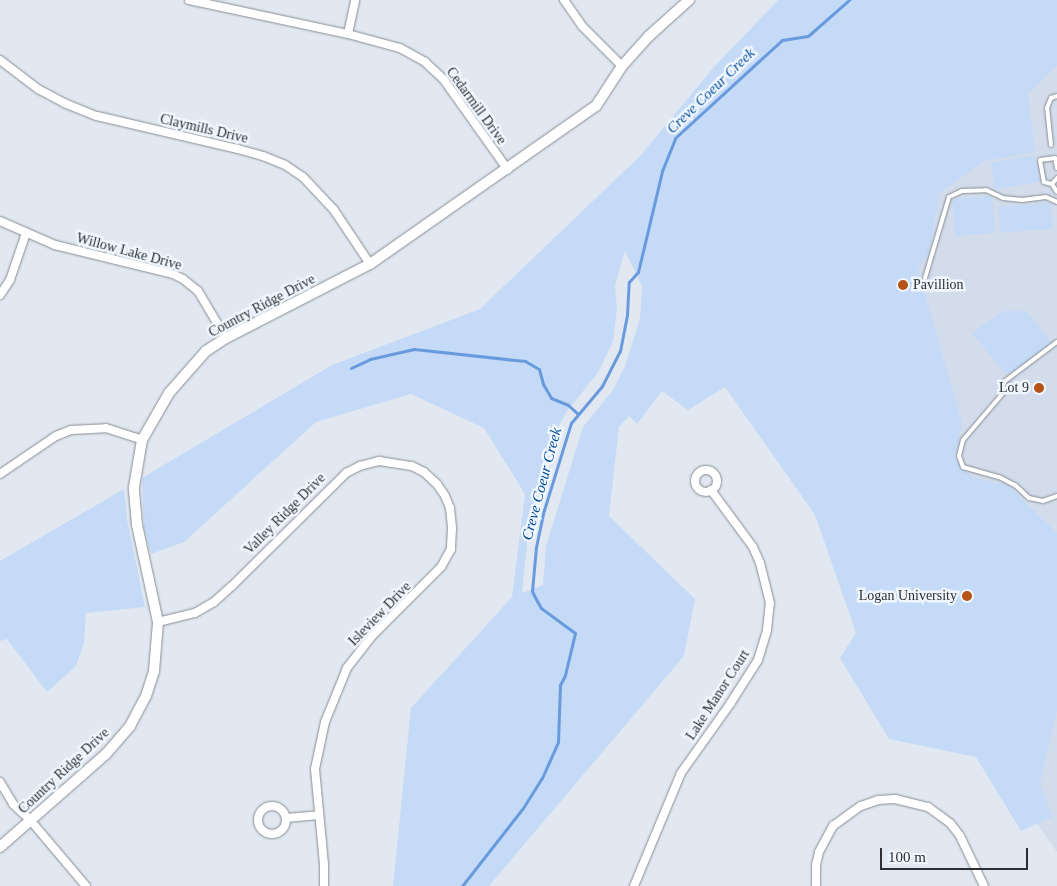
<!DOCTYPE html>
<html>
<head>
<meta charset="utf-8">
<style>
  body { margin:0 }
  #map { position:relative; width:1057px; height:886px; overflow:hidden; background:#e2e8f1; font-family:Georgia,serif }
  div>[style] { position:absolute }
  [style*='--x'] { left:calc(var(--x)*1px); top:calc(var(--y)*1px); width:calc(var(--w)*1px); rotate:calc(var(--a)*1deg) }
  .built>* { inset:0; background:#d2dceb }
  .green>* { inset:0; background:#c5daf6; transform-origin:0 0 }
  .stream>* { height:3px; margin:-1.5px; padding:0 1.5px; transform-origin:1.5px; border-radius:1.5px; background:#689bdd }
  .roads { filter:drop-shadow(0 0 1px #878d94) drop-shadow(0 0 1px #878d94) }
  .service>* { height:4px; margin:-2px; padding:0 2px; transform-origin:2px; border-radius:2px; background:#fff }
  .minor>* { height:8px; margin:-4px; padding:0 4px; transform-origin:4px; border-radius:4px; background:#fff }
  .minor>.ring { margin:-4px; padding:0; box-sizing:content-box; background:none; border:8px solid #fff; border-radius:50% }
  .tertiary>* { height:10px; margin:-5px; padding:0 5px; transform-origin:5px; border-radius:5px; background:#fff }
  .dots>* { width:14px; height:14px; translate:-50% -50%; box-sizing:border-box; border:2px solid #eff6fe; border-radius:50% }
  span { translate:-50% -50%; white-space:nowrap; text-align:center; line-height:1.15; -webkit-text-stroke:5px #eff6fe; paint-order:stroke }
  .street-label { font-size:14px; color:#2d2f32 }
  .poi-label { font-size:14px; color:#2d2f32 }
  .left { translate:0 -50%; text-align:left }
  .right { translate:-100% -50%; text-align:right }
  .water-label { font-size:15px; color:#004b99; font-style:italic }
  .scale { position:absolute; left:880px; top:848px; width:148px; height:22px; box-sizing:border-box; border:2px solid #2d2f32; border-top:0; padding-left:6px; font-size:15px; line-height:18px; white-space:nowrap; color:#2d2f32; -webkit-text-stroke:4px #eff6fe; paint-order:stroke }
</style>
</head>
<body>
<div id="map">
  <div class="built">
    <i style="clip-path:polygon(1057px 39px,1057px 852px,698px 340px)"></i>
  </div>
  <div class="green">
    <i style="clip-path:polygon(evenodd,778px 0,1057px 0,1057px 65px,1028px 94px,1035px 152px,984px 161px,940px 193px,929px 252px,918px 269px,962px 422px,955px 458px,972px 477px,1009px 486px,1057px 533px,1057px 710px,1040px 783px,1052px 817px,1021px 831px,976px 757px,889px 739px,840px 658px,856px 633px,815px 515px,725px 387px,688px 410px,662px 391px,637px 424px,629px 416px,619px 427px,609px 516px,695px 599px,684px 656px,489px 886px,393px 886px,411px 708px,512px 597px,525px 494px,484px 428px,411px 394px,316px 422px,184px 542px,151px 554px,144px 528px,142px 478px,332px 365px,480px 309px,641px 155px,713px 68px,778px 0,625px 251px,642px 286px,640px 319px,625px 366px,613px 390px,583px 427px,546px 546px,543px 585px,522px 593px,528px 535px,554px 437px,565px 414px,599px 371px,613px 341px,617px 309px,615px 285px,625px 251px)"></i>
    <i style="left:1035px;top:155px;width:27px;height:45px;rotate:80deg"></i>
    <i style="left:992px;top:196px;width:37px;height:40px;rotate:85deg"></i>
    <i style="left:1051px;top:203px;width:26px;height:53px;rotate:86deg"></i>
    <i style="clip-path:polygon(1003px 311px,1027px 311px,1052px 343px,1015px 372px,1004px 372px,972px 333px)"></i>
    <i style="clip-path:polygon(124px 489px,127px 519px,145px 607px,86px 613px,84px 643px,76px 666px,47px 692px,7px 639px,0 641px,0 561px)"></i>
  </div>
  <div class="stream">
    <i style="--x:351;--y:368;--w:21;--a:-25"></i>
    <i style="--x:370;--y:359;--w:45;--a:-12.8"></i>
    <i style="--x:414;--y:349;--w:112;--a:6.2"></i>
    <i style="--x:525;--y:361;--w:16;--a:30"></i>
    <i style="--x:539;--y:369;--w:16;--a:75"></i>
    <i style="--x:543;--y:384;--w:16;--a:60"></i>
    <i style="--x:551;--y:398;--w:18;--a:22"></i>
    <i style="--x:568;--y:405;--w:13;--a:42"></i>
    <i style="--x:462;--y:886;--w:99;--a:-52"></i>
    <i style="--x:523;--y:808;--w:36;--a:-58"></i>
    <i style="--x:542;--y:778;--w:39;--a:-66"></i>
    <i style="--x:558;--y:742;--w:57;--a:-88"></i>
    <i style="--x:560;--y:685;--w:11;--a:-63"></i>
    <i style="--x:565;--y:675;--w:43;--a:-76.6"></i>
    <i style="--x:575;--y:633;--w:42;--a:-143.7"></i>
    <i style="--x:541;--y:608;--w:8;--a:-120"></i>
    <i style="--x:537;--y:601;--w:11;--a:-117"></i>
    <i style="--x:532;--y:591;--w:44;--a:-84.8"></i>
    <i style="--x:536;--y:547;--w:38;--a:-78"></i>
    <i style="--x:544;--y:510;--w:91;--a:-72.8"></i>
    <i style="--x:571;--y:423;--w:48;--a:-50"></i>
    <i style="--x:602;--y:386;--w:39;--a:-63"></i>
    <i style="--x:620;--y:351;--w:37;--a:-79"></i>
    <i style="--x:627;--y:315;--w:33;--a:-87"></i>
    <i style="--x:629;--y:282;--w:13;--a:-48"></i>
    <i style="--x:638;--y:272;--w:104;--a:-76.6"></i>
    <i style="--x:662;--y:171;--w:35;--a:-68"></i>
    <i style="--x:675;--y:138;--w:145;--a:-42.5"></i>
    <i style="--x:782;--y:40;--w:26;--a:-9"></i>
    <i style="--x:808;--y:36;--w:55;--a:-41.3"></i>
  </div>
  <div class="roads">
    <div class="service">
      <i style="--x:1051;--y:145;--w:37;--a:-96"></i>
      <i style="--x:1047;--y:108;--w:11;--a:-68"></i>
      <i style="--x:1051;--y:98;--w:6;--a:-18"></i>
      <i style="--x:1057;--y:168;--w:10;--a:-101"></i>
      <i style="--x:1055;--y:158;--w:15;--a:172"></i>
      <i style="--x:1040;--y:160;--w:22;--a:80"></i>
      <i style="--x:1044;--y:182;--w:8;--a:14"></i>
      <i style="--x:1052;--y:184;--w:9;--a:58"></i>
      <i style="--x:1052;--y:184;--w:8;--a:-50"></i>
      <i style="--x:925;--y:278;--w:84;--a:-73.5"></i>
      <i style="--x:949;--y:197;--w:14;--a:-25"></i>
      <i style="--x:962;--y:191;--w:24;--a:-2"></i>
      <i style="--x:986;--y:190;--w:19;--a:25"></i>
      <i style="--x:1003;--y:198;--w:19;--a:6"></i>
      <i style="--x:1022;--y:200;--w:24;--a:-7"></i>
      <i style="--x:1046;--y:197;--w:12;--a:24"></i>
      <i style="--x:1005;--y:381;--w:65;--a:-36.9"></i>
      <i style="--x:1010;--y:385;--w:72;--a:130.5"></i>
      <i style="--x:963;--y:440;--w:16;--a:104"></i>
      <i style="--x:959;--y:456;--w:12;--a:70"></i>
      <i style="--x:963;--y:467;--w:37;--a:16"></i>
      <i style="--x:999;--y:477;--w:18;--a:27"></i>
      <i style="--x:1015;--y:485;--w:19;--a:43"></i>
      <i style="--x:1029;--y:498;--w:14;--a:12"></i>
      <i style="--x:1043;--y:501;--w:15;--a:-20"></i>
    </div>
    <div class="minor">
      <i style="--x:189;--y:0;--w:163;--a:12.1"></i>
      <i style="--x:348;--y:34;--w:54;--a:15.1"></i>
      <i style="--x:400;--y:48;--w:29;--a:29"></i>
      <i style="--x:425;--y:62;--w:26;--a:43"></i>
      <i style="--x:444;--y:80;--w:110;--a:54.6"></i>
      <i style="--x:564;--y:0;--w:32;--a:55"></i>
      <i style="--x:582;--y:26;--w:57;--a:45"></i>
      <i style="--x:348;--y:34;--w:35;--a:-78"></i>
      <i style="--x:0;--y:60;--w:48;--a:37.3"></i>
      <i style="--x:38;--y:89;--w:30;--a:28"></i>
      <i style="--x:64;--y:103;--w:35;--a:22"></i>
      <i style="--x:97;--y:116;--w:145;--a:13.2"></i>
      <i style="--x:238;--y:149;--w:26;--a:16"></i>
      <i style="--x:263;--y:156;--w:24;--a:22"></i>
      <i style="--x:285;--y:165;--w:22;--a:34"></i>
      <i style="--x:303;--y:177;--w:45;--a:46.8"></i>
      <i style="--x:334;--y:210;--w:65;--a:56.3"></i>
      <i style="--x:0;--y:221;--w:60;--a:23.6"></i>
      <i style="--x:55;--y:245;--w:122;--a:13.8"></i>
      <i style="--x:173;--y:274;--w:11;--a:27"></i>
      <i style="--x:183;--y:279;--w:19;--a:39"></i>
      <i style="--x:198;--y:291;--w:55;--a:59.2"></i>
      <i style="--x:0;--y:295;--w:18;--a:-56"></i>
      <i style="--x:10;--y:280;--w:50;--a:-71.2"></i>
      <i class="ring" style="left:695px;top:470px;width:14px;height:14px"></i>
      <i style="--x:0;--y:474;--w:68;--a:-34.2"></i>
      <i style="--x:56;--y:436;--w:16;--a:-22"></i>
      <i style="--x:71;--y:430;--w:35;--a:-3"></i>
      <i style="--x:106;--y:428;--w:38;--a:18"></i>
      <i style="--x:158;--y:622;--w:38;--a:-14"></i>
      <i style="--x:195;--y:613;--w:22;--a:-30"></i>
      <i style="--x:214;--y:602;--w:24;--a:-42"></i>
      <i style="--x:232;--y:586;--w:161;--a:-44.7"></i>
      <i style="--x:346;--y:473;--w:16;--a:-27"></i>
      <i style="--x:360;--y:466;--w:20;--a:-15"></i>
      <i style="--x:379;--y:461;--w:33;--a:9"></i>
      <i style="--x:412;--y:466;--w:13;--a:27"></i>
      <i style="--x:424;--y:472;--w:18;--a:43"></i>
      <i style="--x:437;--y:484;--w:14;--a:56"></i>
      <i style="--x:445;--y:496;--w:13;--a:67"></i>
      <i style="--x:450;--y:508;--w:20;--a:84"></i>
      <i style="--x:452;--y:528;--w:21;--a:93"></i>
      <i style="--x:451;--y:549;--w:21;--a:119"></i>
      <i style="--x:441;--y:567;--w:98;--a:135"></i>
      <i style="--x:372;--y:636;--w:41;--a:128"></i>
      <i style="--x:347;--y:668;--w:58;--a:112.2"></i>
      <i style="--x:325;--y:722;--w:48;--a:102"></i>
      <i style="--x:315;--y:769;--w:96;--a:84.6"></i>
      <i style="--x:324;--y:865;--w:21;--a:90"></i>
      <i style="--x:0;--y:782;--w:26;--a:59"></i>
      <i style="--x:13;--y:804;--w:25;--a:43"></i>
      <i style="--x:31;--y:821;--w:85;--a:49.8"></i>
      <i class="ring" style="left:258px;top:806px;width:20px;height:20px"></i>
      <i style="--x:286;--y:818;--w:33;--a:-5"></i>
      <i style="--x:634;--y:886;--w:122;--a:-67.4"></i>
      <i style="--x:681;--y:773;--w:85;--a:-54.6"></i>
      <i style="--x:730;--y:704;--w:52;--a:-57.5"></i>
      <i style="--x:758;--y:660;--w:31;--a:-73"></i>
      <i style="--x:767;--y:630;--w:27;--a:-84"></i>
      <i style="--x:770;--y:603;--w:41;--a:-104"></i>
      <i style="--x:760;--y:563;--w:17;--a:-114"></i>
      <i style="--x:753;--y:547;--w:71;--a:-126.4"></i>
      <i style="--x:816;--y:886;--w:21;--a:-90"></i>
      <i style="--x:816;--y:865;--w:13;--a:-77"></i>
      <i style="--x:819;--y:852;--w:30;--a:-62"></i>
      <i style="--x:833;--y:826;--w:34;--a:-36"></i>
      <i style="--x:861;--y:806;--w:18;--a:-19"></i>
      <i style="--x:878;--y:800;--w:17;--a:-3"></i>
      <i style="--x:895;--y:799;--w:34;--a:14"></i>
      <i style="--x:928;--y:807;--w:27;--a:36"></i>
      <i style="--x:950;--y:823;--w:16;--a:52"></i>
      <i style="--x:960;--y:836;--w:55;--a:64.4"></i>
    </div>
    <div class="tertiary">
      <i style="--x:0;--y:847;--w:141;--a:-41.3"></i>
      <i style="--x:106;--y:754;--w:37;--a:-49"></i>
      <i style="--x:130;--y:726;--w:34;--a:-62"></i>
      <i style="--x:146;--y:696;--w:26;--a:-72"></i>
      <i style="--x:154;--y:671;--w:49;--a:-85.3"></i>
      <i style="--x:158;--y:622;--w:99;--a:-102.2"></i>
      <i style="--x:137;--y:525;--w:38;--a:-95"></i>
      <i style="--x:134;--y:487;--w:48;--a:-80.3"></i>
      <i style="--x:142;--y:440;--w:54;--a:-60.1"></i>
      <i style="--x:169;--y:393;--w:56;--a:-48.6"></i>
      <i style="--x:206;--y:351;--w:24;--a:-33"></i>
      <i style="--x:226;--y:338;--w:162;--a:-27.2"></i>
      <i style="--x:370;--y:264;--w:276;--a:-35"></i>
      <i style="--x:596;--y:106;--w:48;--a:-57"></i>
      <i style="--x:622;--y:66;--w:40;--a:-48"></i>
      <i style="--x:649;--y:36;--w:54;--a:-42"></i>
    </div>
  </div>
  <div class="dots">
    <i style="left:903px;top:285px;background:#b55318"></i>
    <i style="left:1039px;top:388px;background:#b55318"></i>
    <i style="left:967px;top:596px;background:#b55318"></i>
  </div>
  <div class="street-label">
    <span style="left:476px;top:106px;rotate:54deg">Cedarmill Drive</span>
    <span style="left:204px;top:129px;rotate:13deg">Claymills Drive</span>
    <span style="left:129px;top:252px;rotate:15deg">Willow Lake Drive</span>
    <span style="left:262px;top:306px;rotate:-28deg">Country Ridge Drive</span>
    <span style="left:285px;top:514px;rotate:-45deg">Valley Ridge Drive</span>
    <span style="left:380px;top:614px;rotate:-46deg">Isleview Drive</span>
    <span style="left:718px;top:695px;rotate:-57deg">Lake Manor Court</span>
    <span style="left:64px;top:771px;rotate:-43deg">Country Ridge Drive</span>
  </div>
  <div class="poi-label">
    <span class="left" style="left:913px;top:285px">Pavillion</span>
    <span class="right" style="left:1029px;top:388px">Lot 9</span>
    <span class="right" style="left:957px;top:596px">Logan University</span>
  </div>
  <div class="water-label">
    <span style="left:711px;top:91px;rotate:-44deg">Creve Coeur Creek</span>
    <span style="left:542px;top:484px;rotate:-75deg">Creve Coeur Creek</span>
  </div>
  <div class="scale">100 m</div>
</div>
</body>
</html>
